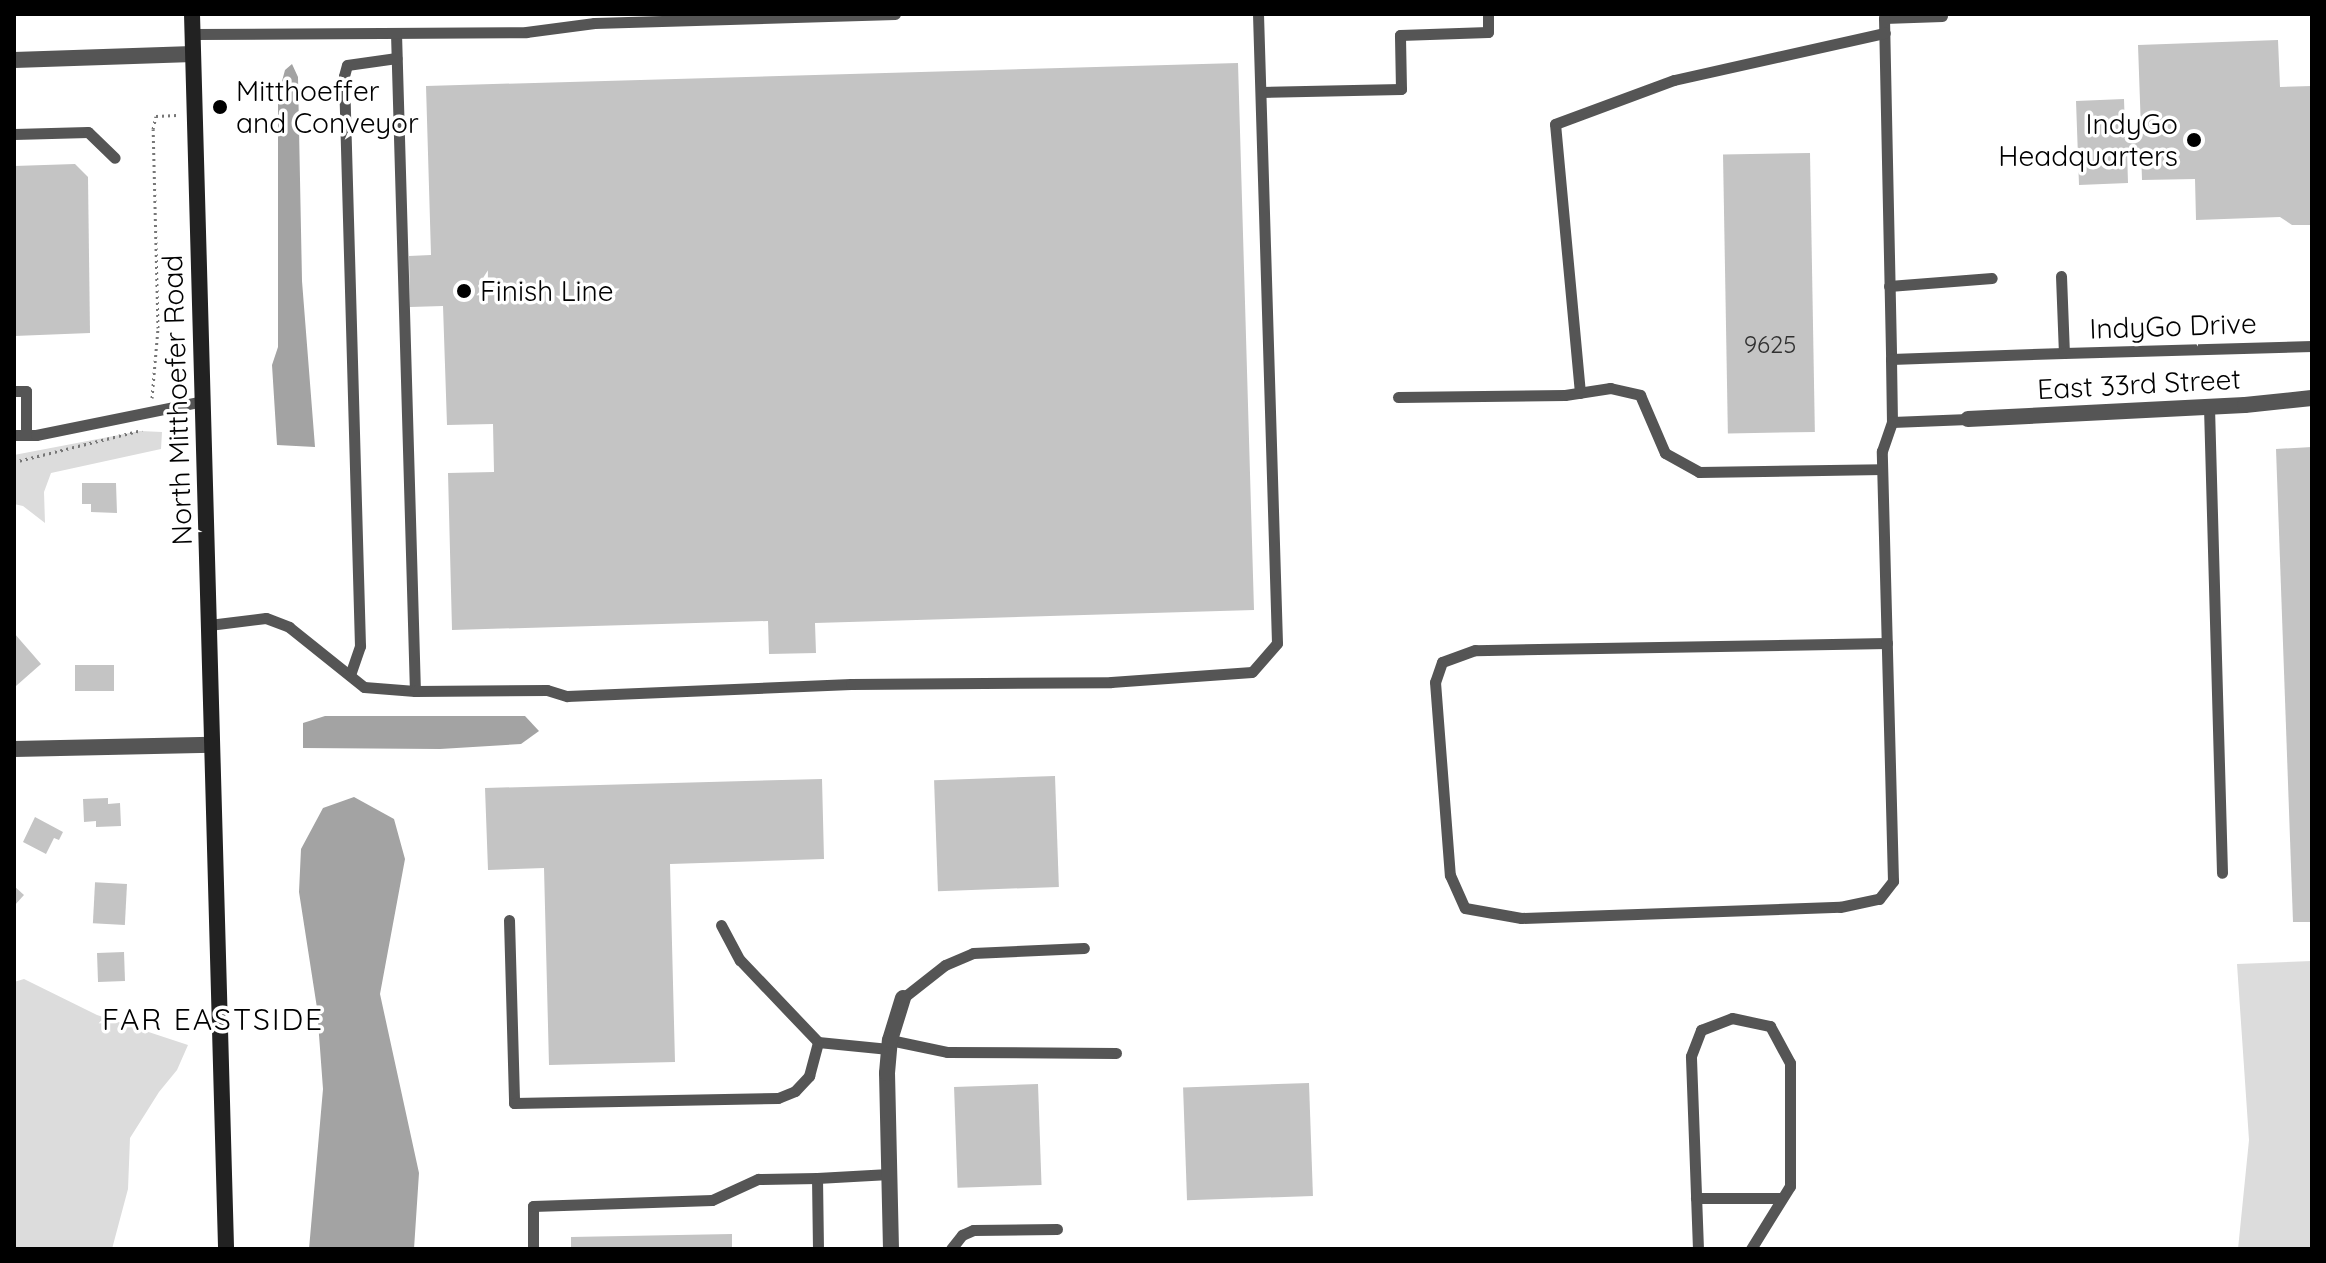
<!DOCTYPE html>
<html>
<head>
<meta charset="utf-8">
<style>
  body { margin:0 }
  #map { position:relative; width:2326px; height:1263px; overflow:hidden; background:#fff; font-family:Quicksand,sans-serif }
  div>[style] { position:absolute }
  [style*='--x'] { left:calc(var(--x)*1px); top:calc(var(--y)*1px); width:calc(var(--w)*1px); rotate:calc(var(--a)*1deg) }
  .green>* { inset:0; background:#dcdcdc }
  .water>* { inset:0; background:#a3a3a3 }
  .building>* { inset:0; background:#c4c4c4; transform-origin:0 0 }
  .path>* { height:3px; margin-top:-1.5px; transform-origin:0; background:repeating-linear-gradient(90deg,#777 0 2px,transparent 0 6px) }
  .service>* { height:11px; margin:-5.5px; padding:0 5.5px; transform-origin:5.5px; border-radius:5.5px; background:#555 }
  .minor>* { height:16px; margin:-8px; padding:0 8px; transform-origin:8px; border-radius:8px; background:#555 }
  .secondary>* { height:16px; margin:-8px; padding:0 8px; transform-origin:8px; border-radius:8px; background:#222 }
  .dots>* { width:22px; height:22px; translate:-50% -50%; box-sizing:border-box; border:4px solid #fff; border-radius:50% }
  span { translate:-50% -50%; white-space:nowrap; text-align:center; line-height:1.15; -webkit-text-stroke:7px #fff; paint-order:stroke }
  .number-label { font-size:24px; color:#313131 }
  .number-label span { -webkit-text-stroke-width:0 }
  .poi-label { font-size:28px; color:#000 }
  .left { translate:0 -50%; text-align:left }
  .right { translate:-100% -50%; text-align:right }
  .street-label { font-size:28px; color:#000 }
  .neighbourhood-label { font-size:30px; color:#000; letter-spacing:2px }
  .frame { position:absolute; inset:0; border:16px solid #000; pointer-events:none }
</style>
</head>
<body>
<div id="map">
  <div class="green">
    <i style="clip-path:polygon(140px 431px,162px 432px,161px 449px,51px 473px,44px 492px,45px 523px,23px 506px,14px 504px,14px 455px)"></i>
    <i style="clip-path:polygon(2312px 961px,2312px 1249px,2238px 1249px,2249px 1140px,2237px 964px)"></i>
    <i style="clip-path:polygon(24px 979px,97px 1015px,188px 1045px,177px 1070px,159px 1092px,130px 1138px,128px 1189px,112px 1249px,14px 1249px,14px 982px)"></i>
  </div>
  <div class="water">
    <i style="clip-path:polygon(292px 64px,298px 77px,302px 281px,315px 447px,277px 445px,272px 365px,278px 347px,278px 96px,285px 70px)"></i>
    <i style="clip-path:polygon(325px 716px,525px 716px,539px 731px,521px 744px,440px 749px,303px 748px,303px 723px)"></i>
    <i style="clip-path:polygon(354px 797px,394px 819px,405px 859px,380px 994px,419px 1173px,414px 1249px,309px 1249px,323px 1089px,317px 1008px,299px 892px,301px 849px,323px 808px)"></i>
  </div>
  <div class="building">
    <i style="clip-path:polygon(2278px 40px,2280px 87px,2312px 86px,2312px 225px,2292px 225px,2280px 217px,2196px 220px,2195px 179px,2142px 180px,2141px 150px,2127px 150px,2128px 183px,2079px 185px,2076px 101px,2124px 99px,2125px 130px,2141px 130px,2138px 45px)"></i>
    <i style="clip-path:polygon(1238px 63px,1254px 610px,815px 623px,816px 653px,769px 654px,768px 621px,452px 630px,448px 473px,494px 472px,493px 424px,447px 425px,443px 306px,410px 307px,409px 256px,431px 255px,426px 86px)"></i>
    <i style="left:1810px;top:153px;width:279px;height:87px;rotate:89deg"></i>
    <i style="clip-path:polygon(75px 164px,88px 177px,90px 333px,14px 336px,14px 166px)"></i>
    <i style="clip-path:polygon(2312px 447px,2312px 922px,2293px 922px,2276px 449px)"></i>
    <i style="clip-path:polygon(82px 483px,116px 483px,117px 513px,91px 512px,91px 504px,82px 504px)"></i>
    <i style="clip-path:polygon(14px 633px,41px 664px,16px 686px,14px 683px)"></i>
    <i style="left:75px;top:665px;width:39px;height:26px"></i>
    <i style="left:1055px;top:776px;width:111px;height:121px;rotate:88deg"></i>
    <i style="clip-path:polygon(822px 779px,824px 859px,670px 864px,675px 1062px,549px 1065px,544px 868px,488px 870px,485px 788px)"></i>
    <i style="clip-path:polygon(108px 798px,108px 804px,120px 803px,121px 826px,96px 827px,96px 821px,84px 822px,83px 799px)"></i>
    <i style="clip-path:polygon(35px 817px,63px 832px,59px 840px,54px 838px,46px 854px,23px 842px)"></i>
    <i style="left:127px;top:884px;width:41px;height:32px;rotate:93deg"></i>
    <i style="clip-path:polygon(14px 886px,24px 895px,14px 906px)"></i>
    <i style="left:124px;top:952px;width:29px;height:27px;rotate:88deg"></i>
    <i style="left:1309px;top:1083px;width:113px;height:126px;rotate:88deg"></i>
    <i style="left:1038px;top:1084px;width:101px;height:84px;rotate:88deg"></i>
    <i style="clip-path:polygon(732px 1234px,732px 1249px,571px 1249px,571px 1237px)"></i>
  </div>
  <div class="path">
    <i style="--x:152;--y:398;--w:70;--a:-85.1"></i>
    <i style="--x:158;--y:328;--w:199;--a:-91.4"></i>
    <i style="--x:153;--y:129;--w:13;--a:-77"></i>
    <i style="--x:156;--y:116;--w:21;--a:-3"></i>
    <i style="--x:14;--y:462;--w:132;--a:-14"></i>
  </div>
  <div class="service">
    <i style="--x:1942;--y:16;--w:58;--a:178"></i>
    <i style="--x:1884;--y:18;--w:341;--a:88.8"></i>
    <i style="--x:1891;--y:359;--w:173;--a:-2"></i>
    <i style="--x:396;--y:33;--w:658;--a:88.35"></i>
    <i style="--x:193;--y:34;--w:333;--a:-0.3"></i>
    <i style="--x:526;--y:32;--w:69;--a:-7.5"></i>
    <i style="--x:594;--y:23;--w:301;--a:-1.7"></i>
    <i style="--x:1261;--y:92;--w:140;--a:-1.2"></i>
    <i style="--x:1401;--y:89;--w:54;--a:-91.1"></i>
    <i style="--x:1400;--y:35;--w:88;--a:-2"></i>
    <i style="--x:1488;--y:32;--w:18;--a:-90"></i>
    <i style="--x:14;--y:134;--w:74;--a:-1.5"></i>
    <i style="--x:88;--y:132;--w:37;--a:44"></i>
    <i style="--x:2061;--y:276;--w:77;--a:87.8"></i>
    <i style="--x:2064;--y:353;--w:248;--a:-1.6"></i>
    <i style="--x:1889;--y:286;--w:103;--a:-4.4"></i>
    <i style="--x:1891;--y:359;--w:63;--a:89.1"></i>
    <i style="--x:1892;--y:422;--w:76;--a:-2.3"></i>
    <i style="--x:14;--y:391;--w:12;--a:0"></i>
    <i style="--x:26;--y:391;--w:44;--a:90"></i>
    <i style="--x:1580;--y:393;--w:270;--a:-95.3"></i>
    <i style="--x:1555;--y:124;--w:127;--a:-20.3"></i>
    <i style="--x:1674;--y:80;--w:216;--a:-12.6"></i>
    <i style="--x:1398;--y:397;--w:167;--a:-0.7"></i>
    <i style="--x:1565;--y:395;--w:46;--a:-8.8"></i>
    <i style="--x:1610;--y:388;--w:31;--a:13"></i>
    <i style="--x:1640;--y:395;--w:63;--a:66.7"></i>
    <i style="--x:1665;--y:453;--w:39;--a:29"></i>
    <i style="--x:1699;--y:472;--w:183;--a:-0.9"></i>
    <i style="--x:2209;--y:407;--w:466;--a:88.4"></i>
    <i style="--x:14;--y:435;--w:22;--a:0"></i>
    <i style="--x:36;--y:435;--w:170;--a:-11.5"></i>
    <i style="--x:209;--y:625;--w:57;--a:-7"></i>
    <i style="--x:266;--y:618;--w:25;--a:21"></i>
    <i style="--x:289;--y:627;--w:96;--a:38.7"></i>
    <i style="--x:364;--y:687;--w:51;--a:4.5"></i>
    <i style="--x:415;--y:691;--w:132;--a:-0.4"></i>
    <i style="--x:547;--y:690;--w:21;--a:17"></i>
    <i style="--x:567;--y:696;--w:284;--a:-2.4"></i>
    <i style="--x:851;--y:684;--w:260;--a:-0.4"></i>
    <i style="--x:1111;--y:682;--w:141;--a:-4.1"></i>
    <i style="--x:1252;--y:672;--w:38;--a:-49"></i>
    <i style="--x:1277;--y:643;--w:629;--a:-91.73"></i>
    <i style="--x:1887;--y:643;--w:412;--a:179"></i>
    <i style="--x:1475;--y:650;--w:35;--a:160"></i>
    <i style="--x:1442;--y:662;--w:21;--a:109"></i>
    <i style="--x:1435;--y:682;--w:194;--a:85.6"></i>
    <i style="--x:1450;--y:875;--w:36;--a:66"></i>
    <i style="--x:1465;--y:908;--w:57;--a:10.1"></i>
    <i style="--x:1521;--y:918;--w:319;--a:-2"></i>
    <i style="--x:1840;--y:907;--w:40;--a:-12"></i>
    <i style="--x:1879;--y:899;--w:23;--a:-52"></i>
    <i style="--x:1893;--y:881;--w:430;--a:-91.5"></i>
    <i style="--x:1882;--y:451;--w:31;--a:-71"></i>
    <i style="--x:350;--y:675;--w:31;--a:-71"></i>
    <i style="--x:360;--y:646;--w:570;--a:-91.61"></i>
    <i style="--x:344;--y:76;--w:11;--a:-75"></i>
    <i style="--x:347;--y:65;--w:50;--a:-8"></i>
    <i style="--x:509;--y:920;--w:183;--a:88.4"></i>
    <i style="--x:514;--y:1103;--w:264;--a:-1.1"></i>
    <i style="--x:778;--y:1098;--w:18;--a:-22"></i>
    <i style="--x:795;--y:1091;--w:21;--a:-47"></i>
    <i style="--x:809;--y:1076;--w:35;--a:-75"></i>
    <i style="--x:818;--y:1042;--w:71;--a:5.6"></i>
    <i style="--x:721;--y:925;--w:40;--a:62"></i>
    <i style="--x:740;--y:960;--w:113;--a:46.4"></i>
    <i style="--x:903;--y:998;--w:53;--a:-38.2"></i>
    <i style="--x:945;--y:965;--w:30;--a:-23"></i>
    <i style="--x:973;--y:953;--w:111;--a:-2.6"></i>
    <i style="--x:890;--y:1040;--w:58;--a:11.9"></i>
    <i style="--x:947;--y:1052;--w:169;--a:0.3"></i>
    <i style="--x:1696;--y:1198;--w:85;--a:0"></i>
    <i style="--x:533;--y:1249;--w:43;--a:-90"></i>
    <i style="--x:533;--y:1206;--w:179;--a:-1.9"></i>
    <i style="--x:712;--y:1200;--w:51;--a:-24.5"></i>
    <i style="--x:758;--y:1179;--w:59;--a:-1"></i>
    <i style="--x:818;--y:1249;--w:71;--a:-90.8"></i>
    <i style="--x:817;--y:1178;--w:72;--a:-3.2"></i>
    <i style="--x:951;--y:1249;--w:18;--a:-52"></i>
    <i style="--x:962;--y:1235;--w:12;--a:-24"></i>
    <i style="--x:973;--y:1230;--w:84;--a:-0.7"></i>
    <i style="--x:1698;--y:1249;--w:193;--a:-92.1"></i>
    <i style="--x:1691;--y:1056;--w:28;--a:-69"></i>
    <i style="--x:1701;--y:1030;--w:33;--a:-21"></i>
    <i style="--x:1732;--y:1018;--w:39;--a:12"></i>
    <i style="--x:1770;--y:1026;--w:42;--a:61.6"></i>
    <i style="--x:1790;--y:1063;--w:123;--a:90"></i>
    <i style="--x:1790;--y:1186;--w:74;--a:121.8"></i>
  </div>
  <div class="minor">
    <i style="--x:14;--y:60;--w:179;--a:-1.9"></i>
    <i style="--x:1968;--y:419;--w:277;--a:-2.9"></i>
    <i style="--x:2245;--y:405;--w:67;--a:-6"></i>
    <i style="--x:14;--y:749;--w:198;--a:-1.2"></i>
    <i style="--x:891;--y:1249;--w:176;--a:-91.3"></i>
    <i style="--x:887;--y:1073;--w:33;--a:-85"></i>
    <i style="--x:890;--y:1040;--w:44;--a:-72.8"></i>
  </div>
  <div class="secondary">
    <i style="--x:192;--y:14;--w:1235;--a:88.42"></i>
  </div>
  <div class="dots">
    <i style="left:220px;top:107px;background:#000"></i>
    <i style="left:2194px;top:140px;background:#000"></i>
    <i style="left:464px;top:291px;background:#000"></i>
  </div>
  <div class="number-label">
    <span style="left:1770px;top:345px">9625</span>
  </div>
  <div class="poi-label">
    <span class="left" style="left:236px;top:107px">Mitthoeffer<br>and Conveyor</span>
    <span class="right" style="left:2178px;top:140px">IndyGo<br>Headquarters</span>
    <span class="left" style="left:480px;top:291px">Finish Line</span>
  </div>
  <div class="street-label">
    <span style="left:2173px;top:326px;rotate:-2deg">IndyGo Drive</span>
    <span style="left:2139px;top:384px;rotate:-3deg">East 33rd Street</span>
    <span style="left:177px;top:400px;rotate:-92deg">North Mitthoefer Road</span>
  </div>
  <div class="neighbourhood-label">
    <span style="left:213px;top:1019px">FAR EASTSIDE</span>
  </div>
  <div class="frame"></div>
</div>
</body>
</html>
